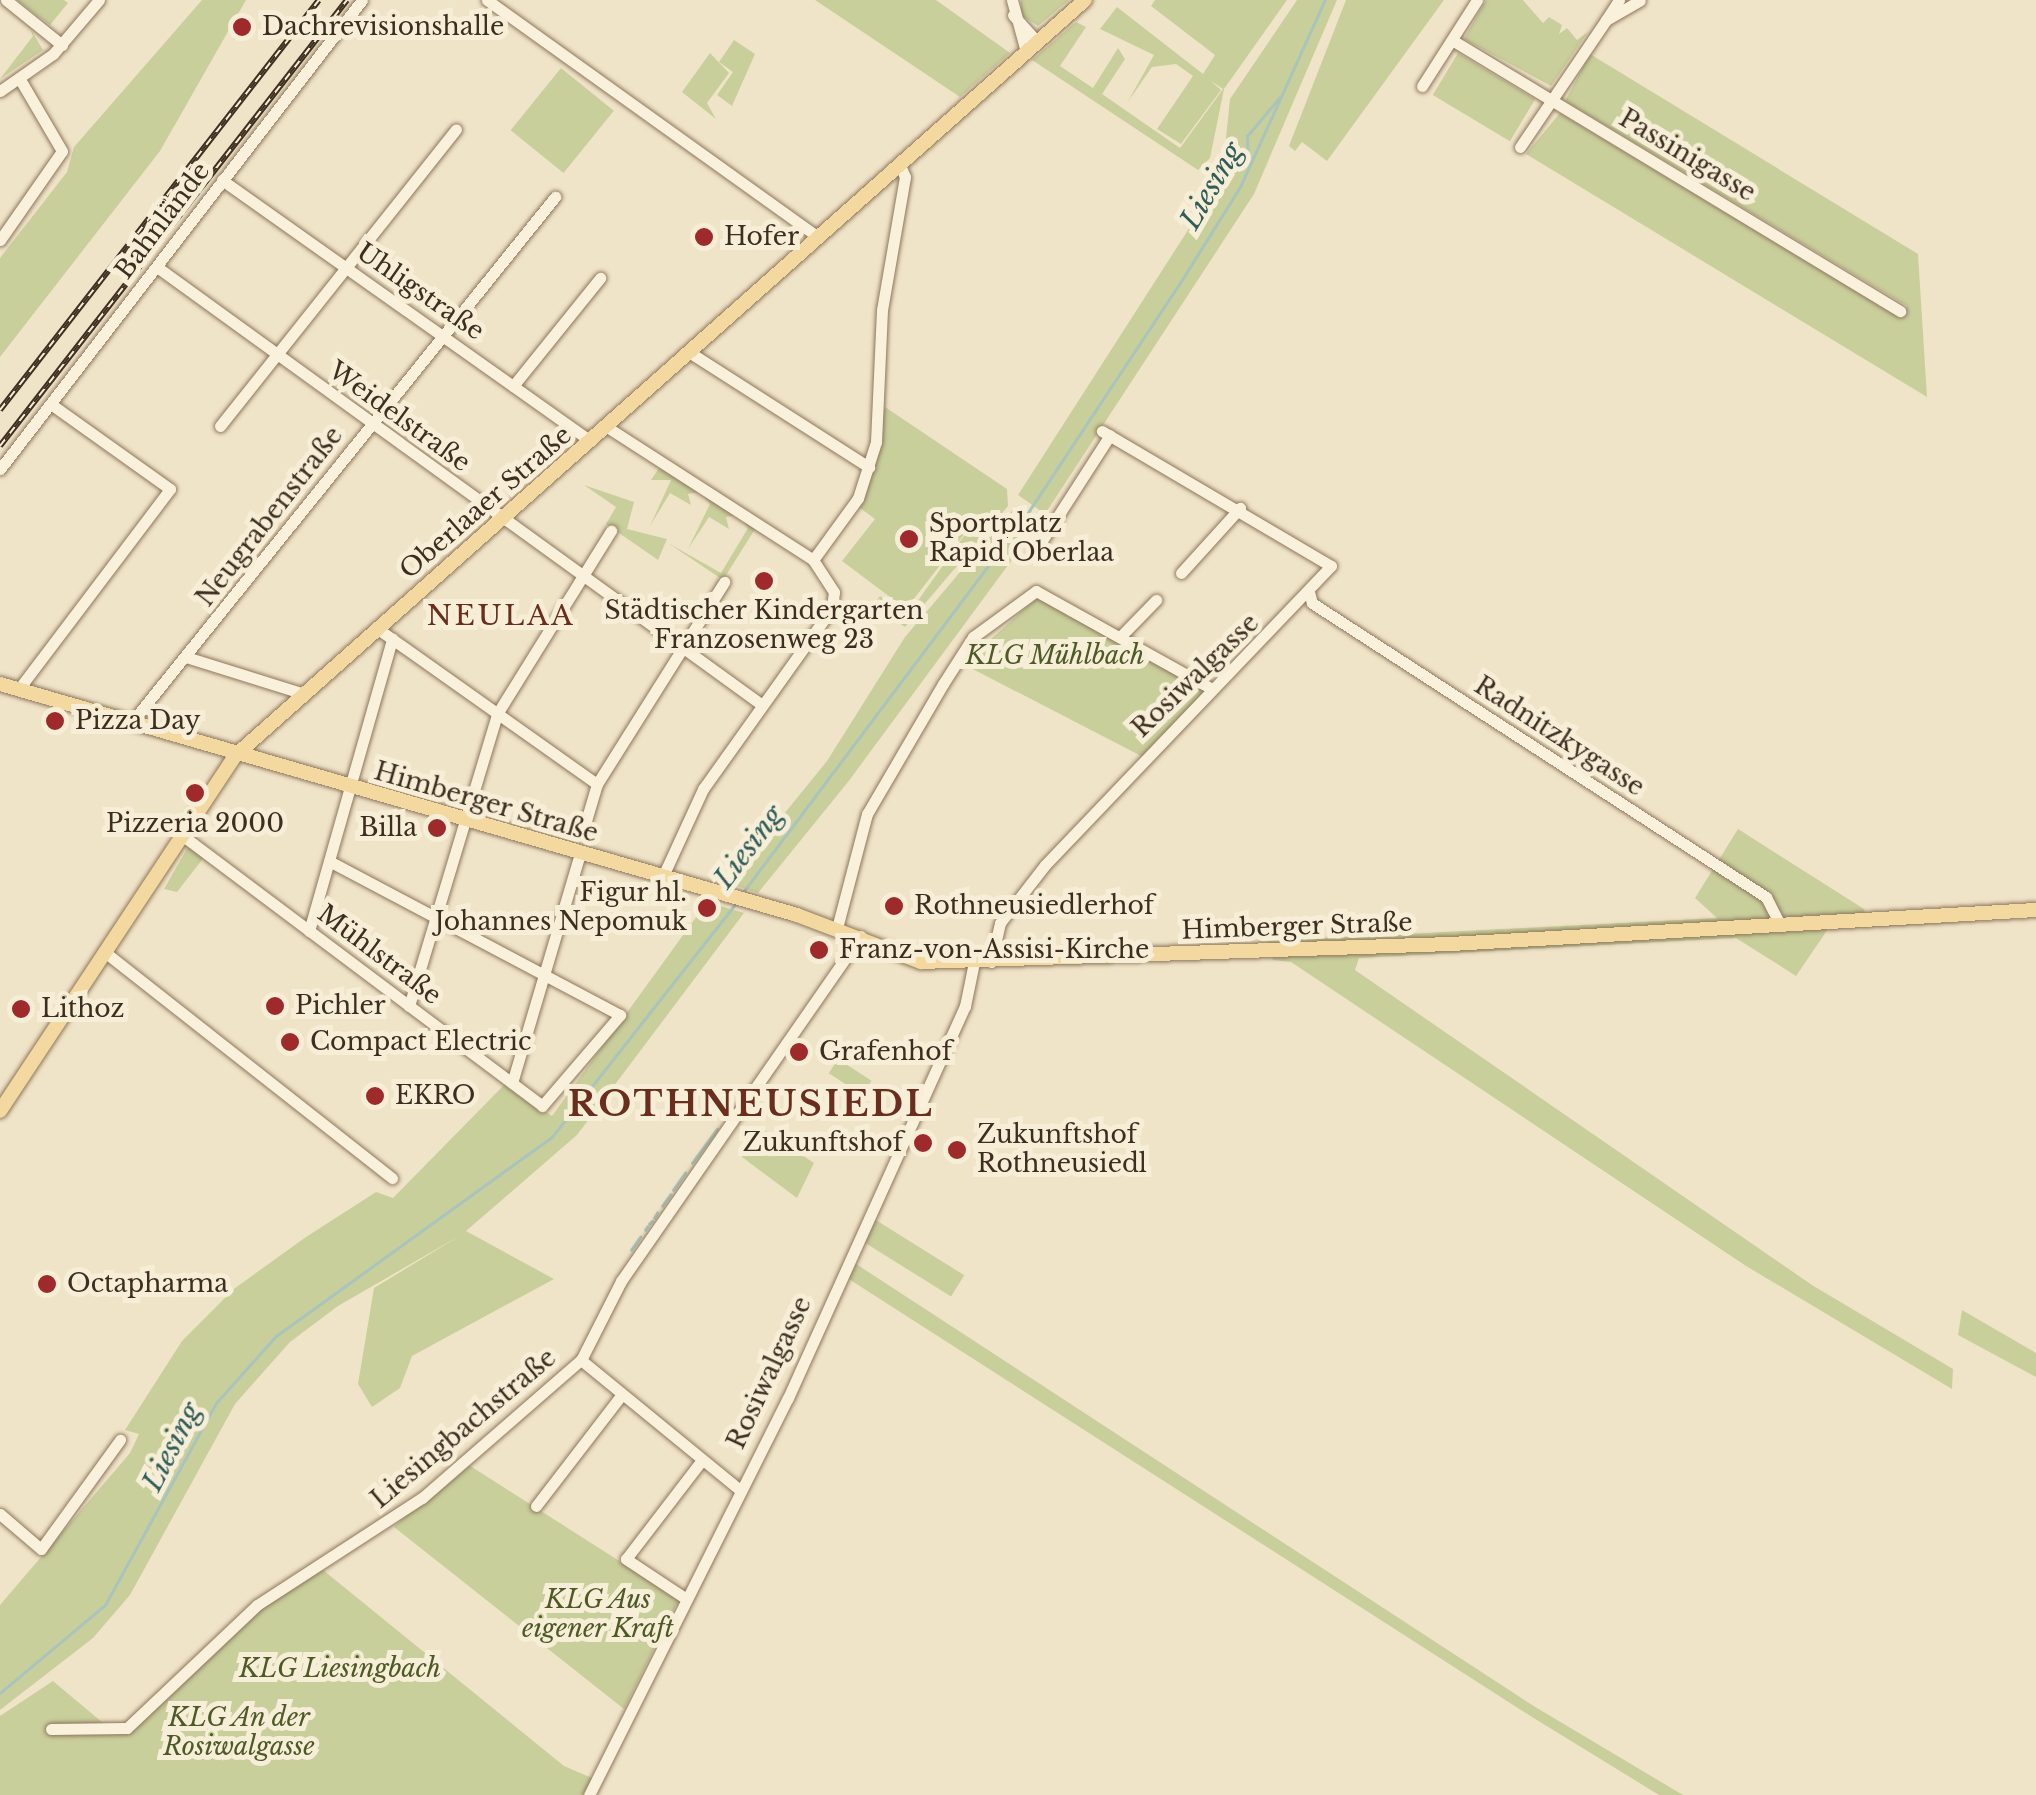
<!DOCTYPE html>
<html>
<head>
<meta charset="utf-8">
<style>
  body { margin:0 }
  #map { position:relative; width:2036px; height:1795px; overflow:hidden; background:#f0e4c8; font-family:"Libre Baskerville",serif }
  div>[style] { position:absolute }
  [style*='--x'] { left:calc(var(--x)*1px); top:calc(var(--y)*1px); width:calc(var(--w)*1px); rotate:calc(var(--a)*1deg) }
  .green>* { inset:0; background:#c9cf9b; transform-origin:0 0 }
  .stream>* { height:2.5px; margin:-1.25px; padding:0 1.25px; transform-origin:1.25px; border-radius:1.25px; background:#a9c4bc }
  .roads { filter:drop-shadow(0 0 2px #8d765c) drop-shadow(0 0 2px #8d765c) }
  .minor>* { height:11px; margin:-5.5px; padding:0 5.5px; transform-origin:5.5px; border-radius:5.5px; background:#faf1dc }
  .major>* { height:14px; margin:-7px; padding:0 7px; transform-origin:7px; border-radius:7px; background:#f3d9a0 }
  .rail>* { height:6px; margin-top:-3px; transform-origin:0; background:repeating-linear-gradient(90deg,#f7eed8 0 8px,#3d2e20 0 16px); box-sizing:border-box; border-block:2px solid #3d2e20 }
  .dots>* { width:28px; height:28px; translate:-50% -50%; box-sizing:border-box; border:5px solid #f7eed8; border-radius:50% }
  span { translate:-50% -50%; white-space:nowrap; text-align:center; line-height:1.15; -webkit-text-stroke:10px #f7eed8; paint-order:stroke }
  .poi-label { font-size:25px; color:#3d2e20 }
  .left { translate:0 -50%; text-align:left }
  .right { translate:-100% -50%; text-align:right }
  .street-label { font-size:25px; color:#3d2e20 }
  .park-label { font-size:25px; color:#4d5a26; font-style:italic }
  .water-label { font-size:28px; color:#2f5d5a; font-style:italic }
  .neighbourhood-label { font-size:28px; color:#6b2e1e; letter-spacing:2.5px }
  .district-label { font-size:35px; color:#6b2e1e; font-weight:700; letter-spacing:2.5px }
</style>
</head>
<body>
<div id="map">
  <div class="green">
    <i style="clip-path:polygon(17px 0,64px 0,68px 3px,50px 25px)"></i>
    <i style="clip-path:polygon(202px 0,246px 0,160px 151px,0 357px,0 258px,67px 172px,74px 147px)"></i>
    <i style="clip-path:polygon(815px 0,936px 0,1010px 53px,960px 97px)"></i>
    <i style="clip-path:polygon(1021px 0,1069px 0,1038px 26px,1021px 15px)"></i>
    <i style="clip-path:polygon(1155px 0,1287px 0,1224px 89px,1210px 158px,1198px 170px,1032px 60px,1076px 22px,1086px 27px,1060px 66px,1093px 88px,1118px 48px,1125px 59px,1102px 94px,1180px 148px,1223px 89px,1211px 81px,1221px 90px,1181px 144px,1157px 129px,1193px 76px,1176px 64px,1152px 67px,1127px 103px,1154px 55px,1100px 29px,1117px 7px,1203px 74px,1215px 55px,1151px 6px)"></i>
    <i style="clip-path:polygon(1297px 0,1337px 0,1254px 194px,1045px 514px,1018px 495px,1222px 177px,1230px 99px)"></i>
    <i style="clip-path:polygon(1346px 0,1444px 0,1327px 161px,1302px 142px,1295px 151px,1289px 146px)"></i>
    <i style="clip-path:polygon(1486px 0,1523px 0,1543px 23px,1549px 17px,1562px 25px,1559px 34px,1567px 28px,1577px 40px,1588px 32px,1551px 86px,1464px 39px)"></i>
    <i style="clip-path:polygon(31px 30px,43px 50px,0 79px,33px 36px)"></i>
    <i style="clip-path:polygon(734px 40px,755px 54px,732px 106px,717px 95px,733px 72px,719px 62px)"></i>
    <i style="clip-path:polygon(710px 53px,729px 73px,707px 103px,716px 119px,682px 92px)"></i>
    <i style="left:1458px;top:53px;width:90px;height:49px;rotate:31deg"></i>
    <i style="clip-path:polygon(1590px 54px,1918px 254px,1927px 397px,1526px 154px,1560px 113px,1900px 318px,1907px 306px,1565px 101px)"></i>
    <i style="left:561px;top:68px;width:68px;height:80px;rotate:39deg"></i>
    <i style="clip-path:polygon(885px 407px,1007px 489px,1008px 506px,905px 627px,873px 605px,880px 596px,907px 616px,976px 519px,906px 609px,842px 561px,875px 519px,856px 505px)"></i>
    <i style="clip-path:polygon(659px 468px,699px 492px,688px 494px,691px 505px,670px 493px,650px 526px,671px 480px,651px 480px)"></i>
    <i style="clip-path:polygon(584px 485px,634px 502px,627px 529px,667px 539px,658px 560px,606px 524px,616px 507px)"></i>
    <i style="clip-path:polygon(702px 494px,737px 515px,726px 517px,729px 529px,709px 517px,688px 549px,710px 504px)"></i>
    <i style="clip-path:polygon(1016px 506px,1040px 522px,848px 782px,758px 893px,728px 883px,827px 761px,905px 637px)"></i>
    <i style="clip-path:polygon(740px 517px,757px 526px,723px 580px,668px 543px,721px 573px,748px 528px)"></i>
    <i style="clip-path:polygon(1039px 596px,1212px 694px,1147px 759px,963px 664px)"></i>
    <i style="clip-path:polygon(1738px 829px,1864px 909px,1868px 926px,2036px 920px,1828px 929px,1796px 976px,1736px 938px,1359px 958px,1355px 970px,1812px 1285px,1953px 1369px,1952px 1389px,1746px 1266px,1291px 962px,1273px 960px,1268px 941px,1717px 918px,1695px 898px)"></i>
    <i style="clip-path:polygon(188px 847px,205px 856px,177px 892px,164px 889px)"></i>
    <i style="clip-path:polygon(707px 902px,744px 913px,577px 1135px,466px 1231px,554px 1279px,412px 1356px,400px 1388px,372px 1407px,358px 1384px,374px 1288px,461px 1235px,338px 1306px,290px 1342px,235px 1404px,130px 1595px,93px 1638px,0 1710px,0 1605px,130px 1453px,139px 1434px,125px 1430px,182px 1341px,235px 1288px,306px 1237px,376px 1192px,393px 1198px,505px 1084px,552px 1116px)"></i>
    <i style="left:838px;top:1059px;width:40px;height:17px;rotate:33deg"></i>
    <i style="clip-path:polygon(760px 1127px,814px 1163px,797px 1198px,742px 1157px)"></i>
    <i style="left:871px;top:1217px;width:110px;height:25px;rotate:32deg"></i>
    <i style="clip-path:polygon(850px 1260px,1532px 1705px,1683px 1795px,1659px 1795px,1532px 1717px,844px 1276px)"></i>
    <i style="clip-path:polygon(1962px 1310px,2036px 1353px,2036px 1377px,1958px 1335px)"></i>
    <i style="clip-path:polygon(464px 1462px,679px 1599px,624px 1709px,394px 1527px)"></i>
    <i style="clip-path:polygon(323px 1570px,564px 1766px,592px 1778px,586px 1795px,0 1795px,0 1716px,53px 1681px,115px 1733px,275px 1596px)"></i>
  </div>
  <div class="stream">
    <i style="--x:1248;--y:166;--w:30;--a:-92"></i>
    <i style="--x:1247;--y:136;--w:51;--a:-49.8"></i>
    <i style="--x:744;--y:891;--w:475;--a:-53.1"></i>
    <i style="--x:1029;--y:511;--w:283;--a:-56.5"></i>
    <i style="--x:1185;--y:275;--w:104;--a:-58"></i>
    <i style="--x:1240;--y:187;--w:205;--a:-65.6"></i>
    <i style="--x:733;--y:1109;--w:3;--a:-45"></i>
    <i style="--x:692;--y:1163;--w:42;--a:-53.7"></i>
    <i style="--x:673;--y:1190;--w:21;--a:-55"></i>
    <i style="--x:662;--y:1206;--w:14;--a:-54"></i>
    <i style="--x:654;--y:1218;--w:6;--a:-59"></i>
    <i style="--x:649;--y:1224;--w:4;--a:-45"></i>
    <i style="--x:645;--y:1230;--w:4;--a:-56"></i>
    <i style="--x:631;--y:1250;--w:16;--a:-55"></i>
    <i style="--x:0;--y:1693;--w:137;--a:-40"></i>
    <i style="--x:105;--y:1605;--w:230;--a:-61.2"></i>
    <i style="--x:216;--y:1403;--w:90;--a:-48.2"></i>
    <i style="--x:276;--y:1336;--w:340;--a:-35.8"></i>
    <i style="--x:552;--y:1137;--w:299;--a:-51.8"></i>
  </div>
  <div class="roads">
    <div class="minor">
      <i style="--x:6;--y:0;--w:72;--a:38.8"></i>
      <i style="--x:487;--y:0;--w:407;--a:35.6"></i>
      <i style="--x:1012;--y:0;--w:54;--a:74.9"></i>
      <i style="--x:1013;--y:15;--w:36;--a:48"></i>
      <i style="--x:1606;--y:20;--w:24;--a:-57"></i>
      <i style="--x:1452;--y:40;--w:524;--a:31.17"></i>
      <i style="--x:1422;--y:86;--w:102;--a:-57.4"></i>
      <i style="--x:0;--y:91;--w:65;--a:-34.9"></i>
      <i style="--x:53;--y:54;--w:71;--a:-49.6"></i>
      <i style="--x:1520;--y:147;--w:153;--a:-55.9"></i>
      <i style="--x:1606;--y:20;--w:39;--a:-30"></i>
      <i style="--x:222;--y:180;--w:452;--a:35.3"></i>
      <i style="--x:0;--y:240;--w:108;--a:-55.1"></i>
      <i style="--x:62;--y:151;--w:81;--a:-120.4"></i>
      <i style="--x:157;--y:267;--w:747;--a:35.9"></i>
      <i style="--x:689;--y:352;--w:214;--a:32.6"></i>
      <i style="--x:513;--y:386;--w:139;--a:-51.1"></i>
      <i style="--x:220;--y:426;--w:379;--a:-51.5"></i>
      <i style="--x:607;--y:427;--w:245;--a:32.8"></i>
      <i style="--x:0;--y:469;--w:592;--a:-52.34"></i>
      <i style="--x:1034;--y:553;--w:140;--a:-57.2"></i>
      <i style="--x:813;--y:560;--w:77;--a:-54"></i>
      <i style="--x:858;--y:498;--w:59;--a:-72.2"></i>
      <i style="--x:876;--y:442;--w:132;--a:-87.4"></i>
      <i style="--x:882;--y:310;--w:135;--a:-80.2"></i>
      <i style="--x:905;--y:177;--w:15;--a:-113"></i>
      <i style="--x:1181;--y:573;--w:88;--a:-47.8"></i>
      <i style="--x:1309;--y:592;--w:11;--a:75"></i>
      <i style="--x:1312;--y:603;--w:541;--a:32.93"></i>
      <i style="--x:1766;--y:897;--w:30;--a:63"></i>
      <i style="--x:378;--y:629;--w:268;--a:35.3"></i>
      <i style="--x:1122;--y:635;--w:49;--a:-45.8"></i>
      <i style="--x:186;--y:657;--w:124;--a:17.4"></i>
      <i style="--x:18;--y:690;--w:252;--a:-52.9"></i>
      <i style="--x:170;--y:489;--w:146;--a:-144.5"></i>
      <i style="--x:131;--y:723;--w:676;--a:-51.13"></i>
      <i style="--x:583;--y:831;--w:49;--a:-73.4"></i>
      <i style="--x:597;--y:784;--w:239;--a:-57.8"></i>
      <i style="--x:183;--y:836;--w:449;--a:36.9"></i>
      <i style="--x:542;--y:1106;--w:120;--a:-49.4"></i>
      <i style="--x:620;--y:1015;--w:329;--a:-152.1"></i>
      <i style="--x:663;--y:876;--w:96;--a:-65.3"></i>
      <i style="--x:703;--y:789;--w:222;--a:-54.5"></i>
      <i style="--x:832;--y:608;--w:16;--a:-83"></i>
      <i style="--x:834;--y:592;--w:38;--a:-123"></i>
      <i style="--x:837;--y:928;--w:118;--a:-75.3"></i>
      <i style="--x:867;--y:814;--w:151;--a:-59.7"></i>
      <i style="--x:943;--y:684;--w:56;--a:-57.4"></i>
      <i style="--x:973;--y:637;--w:78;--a:-36.1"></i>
      <i style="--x:1036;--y:591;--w:201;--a:29.1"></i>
      <i style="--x:309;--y:931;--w:304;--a:-74.1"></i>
      <i style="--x:106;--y:953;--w:364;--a:38.2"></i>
      <i style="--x:991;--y:962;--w:40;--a:-77"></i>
      <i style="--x:1000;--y:923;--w:73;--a:-52.2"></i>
      <i style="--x:1045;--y:865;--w:414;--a:-46.3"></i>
      <i style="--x:1331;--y:566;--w:266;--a:-149.5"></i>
      <i style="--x:409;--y:1006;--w:305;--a:-73.2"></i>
      <i style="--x:497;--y:714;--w:216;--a:-58.1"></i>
      <i style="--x:512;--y:1083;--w:240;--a:-73.5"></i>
      <i style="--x:581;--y:1360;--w:205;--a:39.3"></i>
      <i style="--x:536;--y:1506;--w:138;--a:-52.4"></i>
      <i style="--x:0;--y:1514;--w:54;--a:40.5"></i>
      <i style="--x:41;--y:1549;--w:135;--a:-54.1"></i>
      <i style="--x:685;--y:1598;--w:71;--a:-146.5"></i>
      <i style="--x:626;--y:1559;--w:125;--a:-52.5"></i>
      <i style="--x:51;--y:1729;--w:76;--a:-0.8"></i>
      <i style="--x:127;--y:1728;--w:179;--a:-43.4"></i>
      <i style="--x:257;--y:1605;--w:197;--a:-33"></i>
      <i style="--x:422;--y:1498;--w:211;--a:-41"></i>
      <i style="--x:581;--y:1360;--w:89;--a:-63.1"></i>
      <i style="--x:621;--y:1281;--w:420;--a:-55.2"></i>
      <i style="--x:589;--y:1795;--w:444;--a:-63.4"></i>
      <i style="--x:788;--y:1398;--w:430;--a:-65.7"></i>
      <i style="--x:965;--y:1006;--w:45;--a:-78.4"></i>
    </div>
    <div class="major">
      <i style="--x:0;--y:684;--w:830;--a:16.16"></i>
      <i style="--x:797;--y:915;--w:133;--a:20.8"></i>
      <i style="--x:921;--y:962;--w:530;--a:-1.95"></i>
      <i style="--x:1451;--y:944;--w:586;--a:-3.33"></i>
      <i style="--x:0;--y:1111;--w:427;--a:-56.5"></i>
      <i style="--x:236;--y:755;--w:1136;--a:-41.65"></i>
    </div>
  </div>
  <div class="rail">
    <i style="--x:0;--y:410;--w:519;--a:-52.12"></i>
    <i style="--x:0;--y:446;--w:565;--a:-52.12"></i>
  </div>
  <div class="dots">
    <i style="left:242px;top:27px;background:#9e2a2b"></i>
    <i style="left:704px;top:237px;background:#9e2a2b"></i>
    <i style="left:909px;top:539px;background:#9e2a2b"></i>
    <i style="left:764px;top:581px;background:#9e2a2b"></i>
    <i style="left:55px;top:721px;background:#9e2a2b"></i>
    <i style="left:195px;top:793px;background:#9e2a2b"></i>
    <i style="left:437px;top:828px;background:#9e2a2b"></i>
    <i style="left:894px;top:906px;background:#9e2a2b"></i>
    <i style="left:707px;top:908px;background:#9e2a2b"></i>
    <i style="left:819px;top:950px;background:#9e2a2b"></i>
    <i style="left:275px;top:1006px;background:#9e2a2b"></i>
    <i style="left:21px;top:1009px;background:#9e2a2b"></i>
    <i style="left:290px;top:1042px;background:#9e2a2b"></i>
    <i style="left:799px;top:1052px;background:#9e2a2b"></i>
    <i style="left:375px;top:1096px;background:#9e2a2b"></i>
    <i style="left:923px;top:1143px;background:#9e2a2b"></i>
    <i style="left:957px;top:1150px;background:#9e2a2b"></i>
    <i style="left:47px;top:1284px;background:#9e2a2b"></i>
  </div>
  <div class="poi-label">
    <span class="left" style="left:262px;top:27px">Dachrevisionshalle</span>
    <span class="left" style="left:724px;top:237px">Hofer</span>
    <span class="left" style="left:929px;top:539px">Sportplatz<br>Rapid Oberlaa</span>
    <span style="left:764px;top:626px">Städtischer Kindergarten<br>Franzosenweg 23</span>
    <span class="left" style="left:75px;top:721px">Pizza Day</span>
    <span style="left:195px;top:824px">Pizzeria 2000</span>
    <span class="right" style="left:417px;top:828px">Billa</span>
    <span class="right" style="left:687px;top:908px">Figur hl.<br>Johannes Nepomuk</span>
    <span class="left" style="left:914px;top:906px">Rothneusiedlerhof</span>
    <span class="left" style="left:839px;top:950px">Franz-von-Assisi-Kirche</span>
    <span class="left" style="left:295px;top:1006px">Pichler</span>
    <span class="left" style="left:41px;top:1009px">Lithoz</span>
    <span class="left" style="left:310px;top:1042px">Compact Electric</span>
    <span class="left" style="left:819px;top:1052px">Grafenhof</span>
    <span class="left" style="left:395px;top:1096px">EKRO</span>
    <span class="left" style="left:977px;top:1150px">Zukunftshof<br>Rothneusiedl</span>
    <span class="right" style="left:903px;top:1143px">Zukunftshof</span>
    <span class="left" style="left:67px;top:1284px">Octapharma</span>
  </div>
  <div class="street-label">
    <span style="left:1687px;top:156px;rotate:31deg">Passinigasse</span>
    <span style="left:163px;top:221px;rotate:-53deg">Bahnlände</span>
    <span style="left:420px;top:292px;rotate:35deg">Uhligstraße</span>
    <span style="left:399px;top:417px;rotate:36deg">Weidelstraße</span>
    <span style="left:486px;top:503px;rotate:-41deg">Oberlaaer Straße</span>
    <span style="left:270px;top:517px;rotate:-52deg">Neugrabenstraße</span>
    <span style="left:1196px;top:676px;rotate:-44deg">Rosiwalgasse</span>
    <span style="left:1559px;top:737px;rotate:33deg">Radnitzkygasse</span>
    <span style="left:486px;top:803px;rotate:16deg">Himberger Straße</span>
    <span style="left:1297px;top:927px;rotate:-2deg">Himberger Straße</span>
    <span style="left:379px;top:955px;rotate:37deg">Mühlstraße</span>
    <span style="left:770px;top:1373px;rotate:-65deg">Rosiwalgasse</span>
    <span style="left:464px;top:1429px;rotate:-40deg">Liesingbachstraße</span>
  </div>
  <div class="park-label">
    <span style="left:1055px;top:656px">KLG Mühlbach</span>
    <span style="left:598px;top:1615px">KLG Aus<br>eigener Kraft</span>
    <span style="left:340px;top:1669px">KLG Liesingbach</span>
    <span style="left:239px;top:1733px">KLG An der<br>Rosiwalgasse</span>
  </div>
  <div class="water-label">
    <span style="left:1212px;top:186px;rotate:-60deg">Liesing</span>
    <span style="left:749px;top:847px;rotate:-53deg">Liesing</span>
    <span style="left:172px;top:1447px;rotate:-63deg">Liesing</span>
  </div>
  <div class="neighbourhood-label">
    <span style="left:501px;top:616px">NEULAA</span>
  </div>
  <div class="district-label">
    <span style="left:751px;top:1104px">ROTHNEUSIEDL</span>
  </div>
</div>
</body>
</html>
